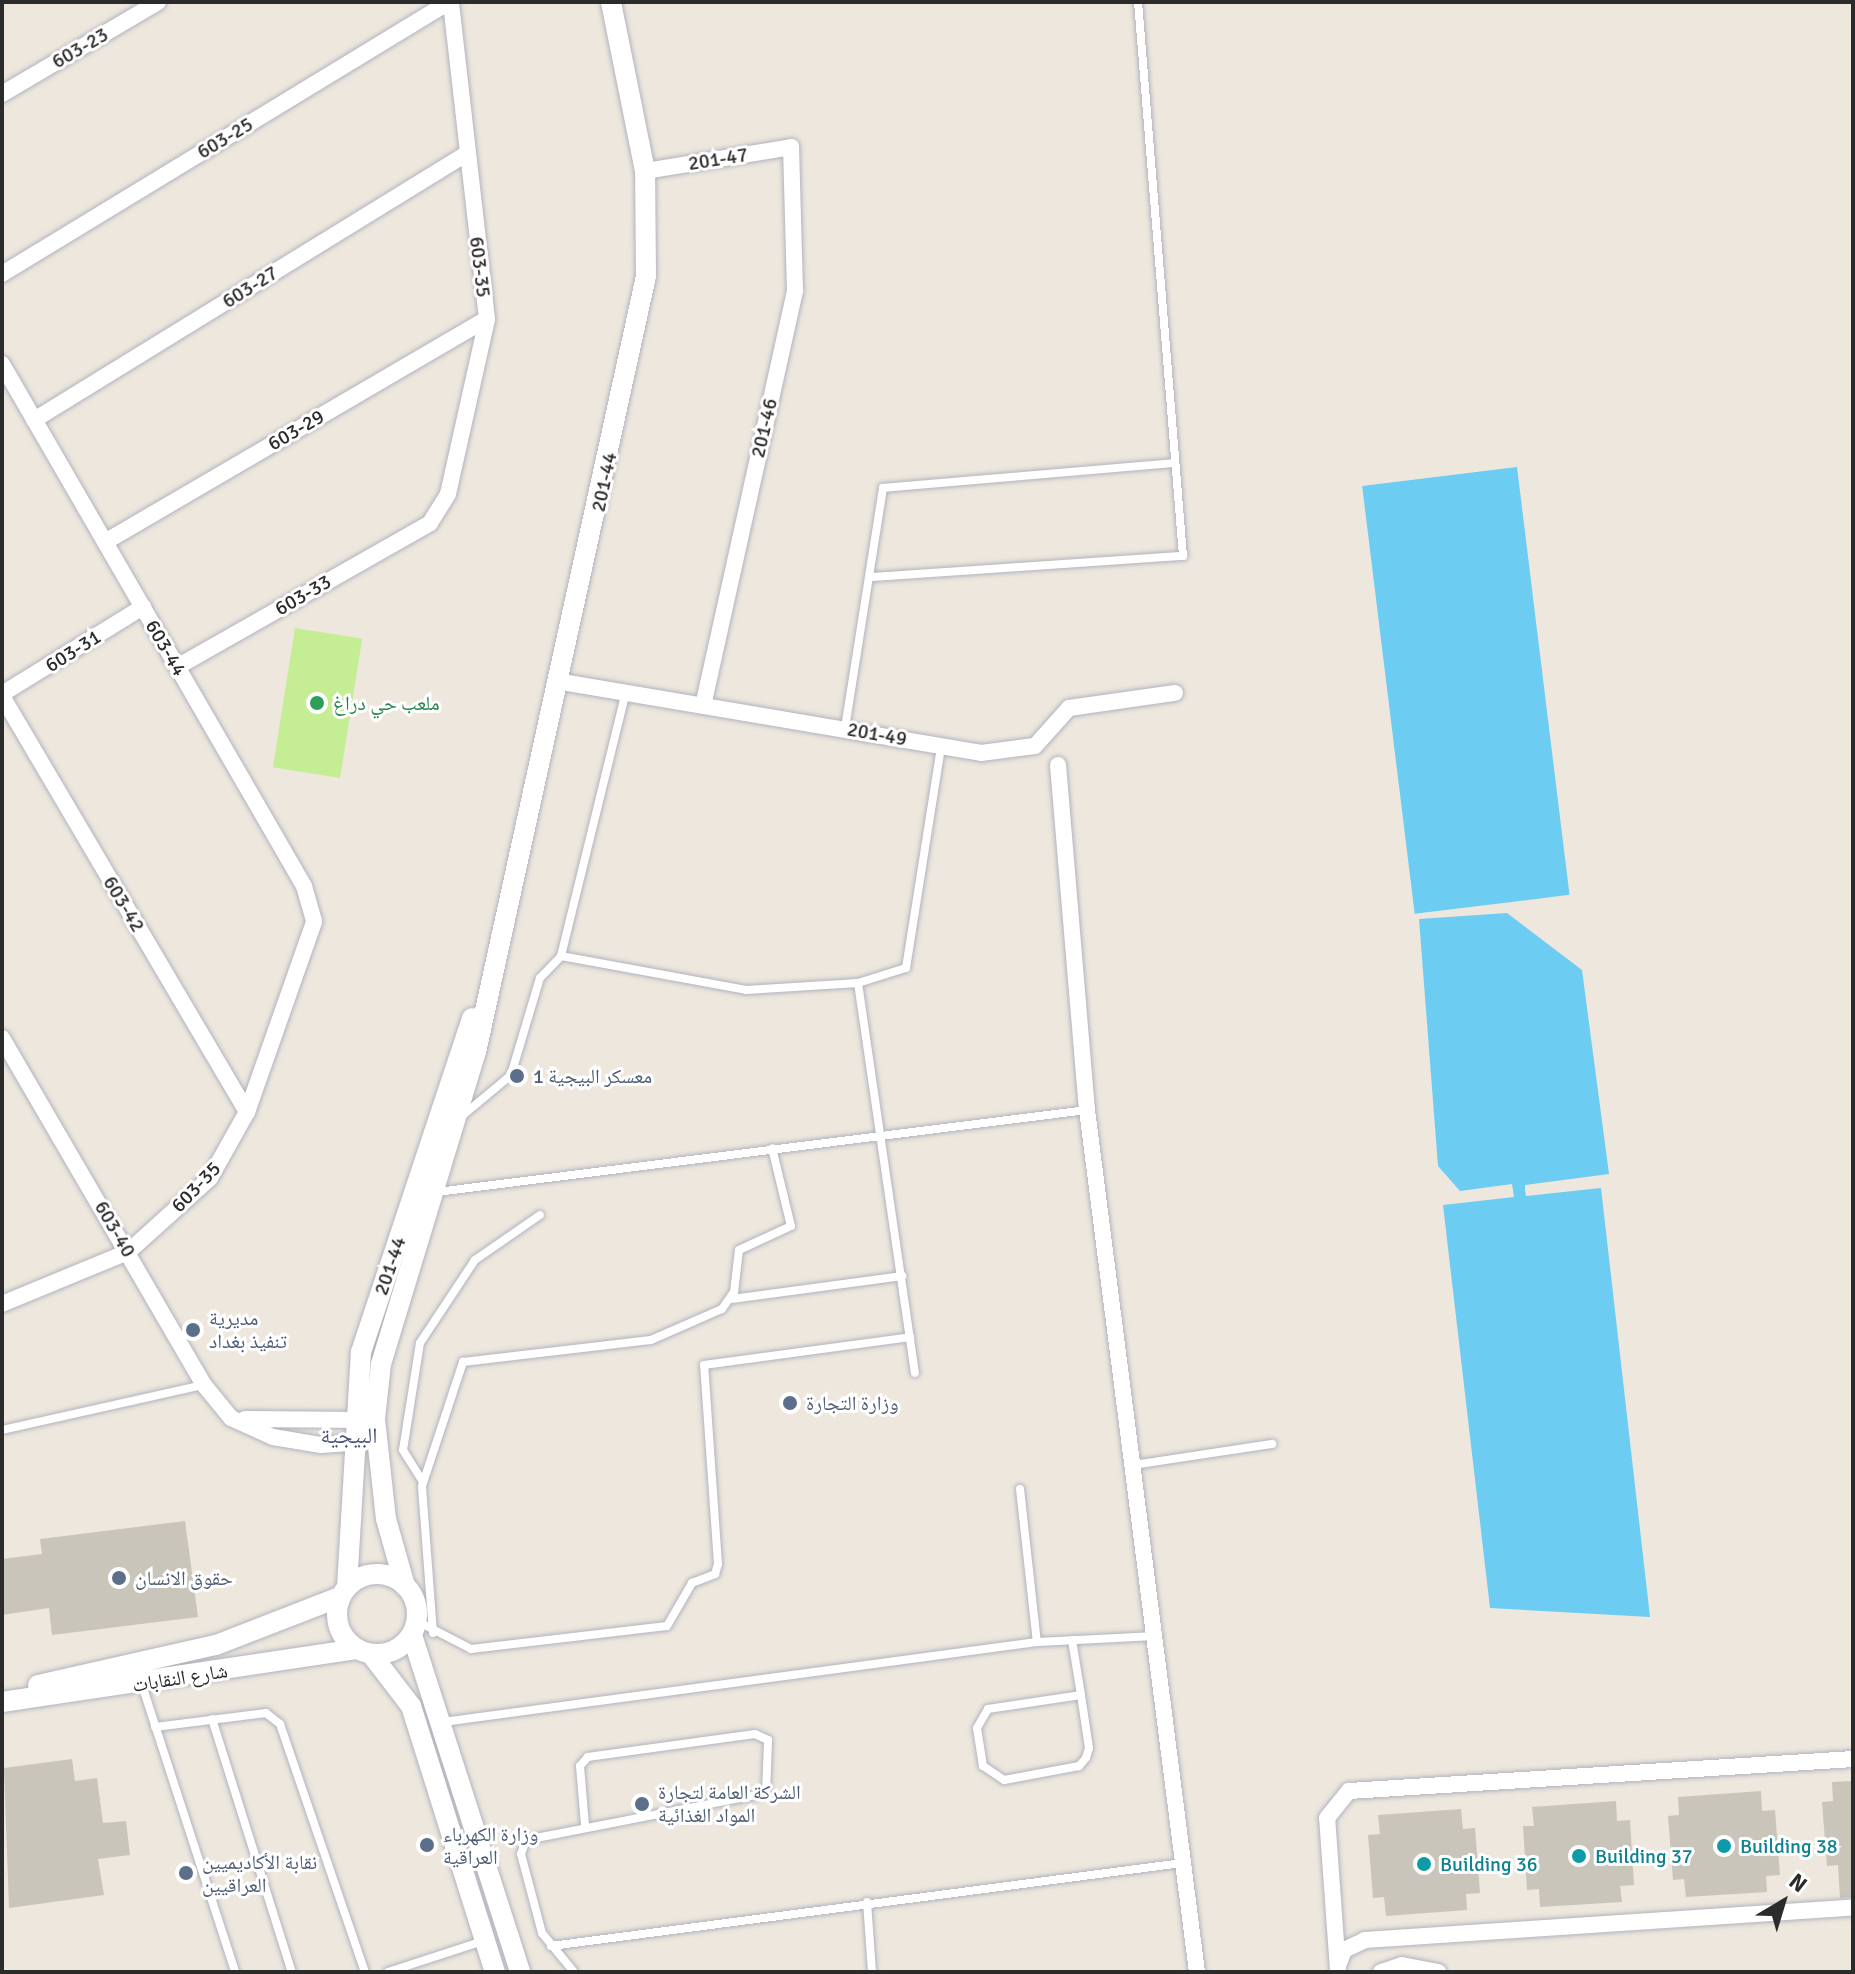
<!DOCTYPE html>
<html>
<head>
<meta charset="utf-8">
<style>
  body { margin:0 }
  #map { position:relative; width:1855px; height:1974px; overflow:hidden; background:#ede7dd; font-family:Signika,"Noto Naskh Arabic",sans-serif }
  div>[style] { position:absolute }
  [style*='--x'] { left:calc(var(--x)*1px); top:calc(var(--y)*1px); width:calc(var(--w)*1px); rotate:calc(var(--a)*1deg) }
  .pitch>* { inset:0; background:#c5ed94; transform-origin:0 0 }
  .water>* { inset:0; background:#6dccf2; transform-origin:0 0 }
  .building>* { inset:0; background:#c9c5bb }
  .roads { filter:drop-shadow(0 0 2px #b1b3bf) drop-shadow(0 0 2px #b1b3bf) }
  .service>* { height:8px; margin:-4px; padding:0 4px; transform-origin:4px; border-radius:4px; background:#fff }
  .minor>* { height:16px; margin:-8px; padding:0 8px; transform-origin:8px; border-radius:8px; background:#fff }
  .tertiary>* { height:20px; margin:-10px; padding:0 10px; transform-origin:10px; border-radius:10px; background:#fff }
  .tertiary>.ring { margin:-10px; padding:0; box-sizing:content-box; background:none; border:20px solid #fff; border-radius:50% }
  .dots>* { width:22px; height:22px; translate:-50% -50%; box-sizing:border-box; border:4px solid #fff; border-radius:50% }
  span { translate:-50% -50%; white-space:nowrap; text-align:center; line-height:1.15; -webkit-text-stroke:6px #fff; paint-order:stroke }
  .street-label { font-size:20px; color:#2b2b2b }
  .leisure-label { font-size:20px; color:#27864d }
  .left { translate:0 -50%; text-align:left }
  .service-label { font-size:20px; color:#4e5e75 }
  .culture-label { font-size:20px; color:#0d838f }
  .neighbourhood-label { font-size:22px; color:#4a527d }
  .frame { position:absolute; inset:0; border:4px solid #2b2b2b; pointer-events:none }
  .north { position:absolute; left:1743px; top:1862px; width:80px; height:80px; -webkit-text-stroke:6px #fff; paint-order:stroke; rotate:38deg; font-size:22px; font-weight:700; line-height:32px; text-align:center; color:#2b2b2b }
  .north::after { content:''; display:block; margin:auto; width:28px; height:36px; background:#2b2b2b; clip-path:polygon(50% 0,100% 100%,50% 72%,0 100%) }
</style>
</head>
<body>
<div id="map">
  <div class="pitch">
    <i style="left:295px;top:628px;width:68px;height:141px;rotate:9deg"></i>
  </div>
  <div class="water">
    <i style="left:1517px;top:467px;width:431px;height:156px;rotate:83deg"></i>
    <i style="clip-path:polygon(1507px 913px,1582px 970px,1609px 1174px,1525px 1185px,1525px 1190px,1526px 1196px,1601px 1188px,1650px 1617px,1490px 1608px,1443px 1205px,1514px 1197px,1512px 1184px,1460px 1191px,1438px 1166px,1419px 919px)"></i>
  </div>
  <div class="building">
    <i style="clip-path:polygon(185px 1521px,198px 1617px,52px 1635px,49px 1608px,2px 1615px,2px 1559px,42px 1554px,40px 1539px)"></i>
    <i style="clip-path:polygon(72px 1759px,75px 1781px,97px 1778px,103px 1823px,126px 1821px,130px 1855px,98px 1859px,104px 1895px,9px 1908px,4px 1768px)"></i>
    <i style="clip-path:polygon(1853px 1781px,1853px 1897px,1840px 1898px,1838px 1865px,1827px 1866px,1822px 1802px,1833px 1801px,1832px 1782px)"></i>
    <i style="clip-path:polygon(1761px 1791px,1762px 1811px,1775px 1810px,1780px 1875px,1766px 1876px,1767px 1892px,1686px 1897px,1684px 1879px,1673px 1880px,1668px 1816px,1679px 1815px,1678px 1797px)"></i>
    <i style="clip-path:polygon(1616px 1801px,1617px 1821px,1630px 1820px,1634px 1885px,1620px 1886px,1622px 1902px,1540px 1907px,1539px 1889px,1527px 1890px,1523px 1826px,1534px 1826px,1532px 1807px)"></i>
    <i style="clip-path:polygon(1461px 1809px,1463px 1829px,1475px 1828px,1480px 1893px,1466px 1894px,1467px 1910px,1386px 1916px,1384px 1897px,1373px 1898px,1368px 1835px,1380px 1834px,1378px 1815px)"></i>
  </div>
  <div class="roads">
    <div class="service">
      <i style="--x:873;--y:577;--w:311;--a:-3.9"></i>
      <i style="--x:1183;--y:556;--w:556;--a:-94.64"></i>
      <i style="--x:845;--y:728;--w:243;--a:-81"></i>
      <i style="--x:883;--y:488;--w:293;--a:-4.9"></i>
      <i style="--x:561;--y:956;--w:272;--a:-76.2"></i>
      <i style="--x:858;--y:983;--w:394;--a:81.7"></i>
      <i style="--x:462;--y:1116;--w:64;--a:-39.9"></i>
      <i style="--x:511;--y:1075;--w:101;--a:-73.4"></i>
      <i style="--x:540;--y:978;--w:30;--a:-46"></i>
      <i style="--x:561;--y:956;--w:188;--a:10.4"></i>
      <i style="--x:746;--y:990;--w:112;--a:-3.6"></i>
      <i style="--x:858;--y:983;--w:50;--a:-17.4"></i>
      <i style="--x:906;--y:968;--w:224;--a:-81"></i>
      <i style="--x:437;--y:1192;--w:655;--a:-7.19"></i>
      <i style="--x:732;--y:1299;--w:172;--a:-7.7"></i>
      <i style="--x:2;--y:1430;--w:206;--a:-12.6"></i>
      <i style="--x:1133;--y:1465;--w:141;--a:-8.6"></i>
      <i style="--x:423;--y:1482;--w:38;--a:-122"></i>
      <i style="--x:403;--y:1450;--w:108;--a:-81"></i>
      <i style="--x:420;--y:1343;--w:100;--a:-56.5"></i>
      <i style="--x:475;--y:1260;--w:79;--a:-34.7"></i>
      <i style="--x:1020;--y:1489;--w:154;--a:83.7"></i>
      <i style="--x:417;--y:1621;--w:61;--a:27.4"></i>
      <i style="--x:471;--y:1649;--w:197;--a:-6.7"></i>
      <i style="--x:667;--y:1626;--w:50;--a:-59.8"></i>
      <i style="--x:692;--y:1583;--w:25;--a:-21"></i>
      <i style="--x:715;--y:1574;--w:10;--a:-73"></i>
      <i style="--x:718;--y:1564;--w:199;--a:-94"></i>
      <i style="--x:704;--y:1365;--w:208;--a:-7.7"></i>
      <i style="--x:433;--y:1633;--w:147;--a:-94.3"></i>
      <i style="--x:422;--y:1486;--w:131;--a:-71.7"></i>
      <i style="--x:463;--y:1362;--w:189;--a:-6.7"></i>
      <i style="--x:651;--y:1340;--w:77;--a:-23.6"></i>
      <i style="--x:722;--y:1309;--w:21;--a:-55"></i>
      <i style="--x:734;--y:1292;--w:42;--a:-83.2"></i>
      <i style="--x:739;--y:1250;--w:57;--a:-24.8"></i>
      <i style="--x:791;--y:1226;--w:80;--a:-103.7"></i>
      <i style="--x:1072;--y:1640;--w:56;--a:80.7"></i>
      <i style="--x:1081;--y:1695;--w:54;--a:81.4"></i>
      <i style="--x:1089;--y:1748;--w:10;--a:107"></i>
      <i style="--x:1086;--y:1758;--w:11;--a:131"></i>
      <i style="--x:1079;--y:1766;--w:76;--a:169.4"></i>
      <i style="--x:1004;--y:1780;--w:25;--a:-146"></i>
      <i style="--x:983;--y:1766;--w:38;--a:-99"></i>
      <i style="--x:977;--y:1728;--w:22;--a:-60"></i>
      <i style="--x:988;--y:1709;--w:94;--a:-8.6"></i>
      <i style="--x:142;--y:1685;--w:302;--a:72"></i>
      <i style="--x:212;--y:1719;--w:265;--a:72.5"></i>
      <i style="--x:443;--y:1722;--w:599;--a:-7.67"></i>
      <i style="--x:1037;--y:1642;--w:119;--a:-2.9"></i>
      <i style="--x:155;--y:1727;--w:112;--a:-7.2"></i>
      <i style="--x:266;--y:1713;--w:18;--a:38"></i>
      <i style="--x:280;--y:1724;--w:262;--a:71.1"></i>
      <i style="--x:867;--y:1902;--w:70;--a:85.9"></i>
      <i style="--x:551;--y:1946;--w:636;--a:-7.49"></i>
      <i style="--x:388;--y:1972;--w:100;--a:-18.1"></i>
      <i style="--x:574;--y:1972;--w:50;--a:-129.4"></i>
      <i style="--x:542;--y:1933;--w:82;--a:-104.9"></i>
      <i style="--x:521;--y:1854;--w:15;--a:-70"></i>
      <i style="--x:526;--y:1840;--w:245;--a:-11.1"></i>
      <i style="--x:766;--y:1793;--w:53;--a:-87.8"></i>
      <i style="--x:768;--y:1740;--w:14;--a:-155"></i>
      <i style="--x:755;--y:1734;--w:169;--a:172.2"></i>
      <i style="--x:588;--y:1757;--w:12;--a:132"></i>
      <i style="--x:580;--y:1766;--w:60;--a:85.2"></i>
    </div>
    <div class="minor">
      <i style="--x:2;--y:94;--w:181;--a:-30.5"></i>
      <i style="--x:645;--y:171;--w:148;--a:-9.3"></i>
      <i style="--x:791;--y:147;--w:144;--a:88.4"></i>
      <i style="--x:795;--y:291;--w:424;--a:102.5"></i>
      <i style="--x:2;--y:274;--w:523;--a:-31.32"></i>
      <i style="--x:2;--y:364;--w:603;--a:59.95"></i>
      <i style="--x:304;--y:886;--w:37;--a:74"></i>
      <i style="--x:314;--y:922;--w:201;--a:109.4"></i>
      <i style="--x:247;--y:1112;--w:76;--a:119.3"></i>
      <i style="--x:210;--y:1178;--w:110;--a:137.9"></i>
      <i style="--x:128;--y:1252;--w:136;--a:157.6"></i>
      <i style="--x:34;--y:420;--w:507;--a:-31.62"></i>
      <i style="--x:105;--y:542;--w:442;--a:-30.3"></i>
      <i style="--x:177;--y:667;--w:291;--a:-29.6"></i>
      <i style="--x:430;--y:523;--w:34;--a:-58"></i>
      <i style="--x:448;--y:494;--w:179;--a:-77.4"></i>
      <i style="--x:487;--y:319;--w:319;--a:-96.5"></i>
      <i style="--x:562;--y:682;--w:425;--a:9.6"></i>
      <i style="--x:981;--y:753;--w:54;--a:-7.4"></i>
      <i style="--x:1035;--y:746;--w:51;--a:-48.2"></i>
      <i style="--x:1069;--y:708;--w:107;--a:-8.1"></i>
      <i style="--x:2;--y:694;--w:166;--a:-31.7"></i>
      <i style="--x:2;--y:696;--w:483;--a:59.5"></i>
      <i style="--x:1058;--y:765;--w:346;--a:85.2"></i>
      <i style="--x:1087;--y:1110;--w:869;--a:82.73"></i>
      <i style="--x:2;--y:1038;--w:402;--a:59.8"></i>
      <i style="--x:204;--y:1385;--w:43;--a:50.7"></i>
      <i style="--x:231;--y:1418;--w:46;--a:24.3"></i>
      <i style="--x:273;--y:1437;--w:49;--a:9.5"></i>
      <i style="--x:321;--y:1445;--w:56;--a:-4.1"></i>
      <i style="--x:245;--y:1419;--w:120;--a:0.5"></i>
      <i style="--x:1338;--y:1966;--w:17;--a:-69"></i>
      <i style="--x:1344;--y:1950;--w:23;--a:-25"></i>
      <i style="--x:1365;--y:1940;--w:489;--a:-3.8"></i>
      <i style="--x:1338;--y:1970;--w:152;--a:-94.1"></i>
      <i style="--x:1327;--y:1818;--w:35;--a:-51"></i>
      <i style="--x:1349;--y:1791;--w:505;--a:-3.63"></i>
      <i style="--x:1381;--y:1972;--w:22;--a:-18"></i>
      <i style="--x:1402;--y:1965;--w:37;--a:11"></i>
    </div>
    <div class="tertiary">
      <i class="ring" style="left:337px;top:1574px;width:60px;height:60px"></i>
      <i style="--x:405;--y:1586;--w:70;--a:-105.8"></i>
      <i style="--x:386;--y:1519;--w:101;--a:-96.3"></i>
      <i style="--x:375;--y:1419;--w:55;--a:-83.8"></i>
      <i style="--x:381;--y:1364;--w:326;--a:-73.1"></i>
      <i style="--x:476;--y:1052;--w:794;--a:-77.64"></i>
      <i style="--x:646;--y:276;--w:105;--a:-90.5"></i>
      <i style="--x:645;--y:171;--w:172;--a:-101.4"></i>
      <i style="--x:347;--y:1587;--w:235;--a:-86.6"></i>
      <i style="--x:361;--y:1352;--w:352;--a:-71.6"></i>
      <i style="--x:412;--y:1635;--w:354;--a:72.2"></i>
      <i style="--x:371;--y:1654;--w:66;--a:52.4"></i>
      <i style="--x:411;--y:1706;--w:279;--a:72.5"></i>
      <i style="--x:38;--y:1685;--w:182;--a:-12.7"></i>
      <i style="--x:216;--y:1645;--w:133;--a:-21.2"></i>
      <i style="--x:2;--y:1702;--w:358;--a:-8.5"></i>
    </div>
  </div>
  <div class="dots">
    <i style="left:317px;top:703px;background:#2e9e5b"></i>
    <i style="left:517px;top:1076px;background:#5c6f8a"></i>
    <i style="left:193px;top:1330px;background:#5c6f8a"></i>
    <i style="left:790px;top:1403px;background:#5c6f8a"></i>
    <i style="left:119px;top:1578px;background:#5c6f8a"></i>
    <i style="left:642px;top:1804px;background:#5c6f8a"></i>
    <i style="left:427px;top:1845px;background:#5c6f8a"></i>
    <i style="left:1724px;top:1846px;background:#0f9aa8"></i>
    <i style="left:1579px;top:1856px;background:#0f9aa8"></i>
    <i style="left:1424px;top:1864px;background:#0f9aa8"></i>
    <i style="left:186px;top:1873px;background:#5c6f8a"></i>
  </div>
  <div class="street-label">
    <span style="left:80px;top:48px;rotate:-30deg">603-23</span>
    <span style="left:225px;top:138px;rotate:-31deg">603-25</span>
    <span style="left:718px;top:159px;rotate:-9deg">201-47</span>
    <span style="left:480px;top:267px;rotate:83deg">603-35</span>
    <span style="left:250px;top:287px;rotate:-32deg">603-27</span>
    <span style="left:764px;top:428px;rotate:-77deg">201-46</span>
    <span style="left:296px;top:430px;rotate:-30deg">603-29</span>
    <span style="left:604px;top:482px;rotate:-78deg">201-44</span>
    <span style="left:303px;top:595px;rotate:-30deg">603-33</span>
    <span style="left:166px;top:648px;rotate:60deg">603-44</span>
    <span style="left:73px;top:651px;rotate:-32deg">603-31</span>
    <span style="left:877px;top:734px;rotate:10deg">201-49</span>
    <span style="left:124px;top:904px;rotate:59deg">603-42</span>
    <span style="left:196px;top:1187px;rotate:-46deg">603-35</span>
    <span style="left:115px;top:1229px;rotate:60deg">603-40</span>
    <span style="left:390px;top:1266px;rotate:-71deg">201-44</span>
    <span style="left:180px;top:1678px;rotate:-9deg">شارع النقابات</span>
  </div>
  <div class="leisure-label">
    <span class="left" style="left:333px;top:703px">ملعب حي دراغ</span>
  </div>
  <div class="service-label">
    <span class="left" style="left:533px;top:1076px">معسكر البيجية 1</span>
    <span class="left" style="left:209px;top:1330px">مديرية<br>تنفيذ بغداد</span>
    <span class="left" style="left:806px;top:1403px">وزارة التجارة</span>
    <span class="left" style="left:135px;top:1578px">حقوق الانسان</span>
    <span class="left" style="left:658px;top:1804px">الشركة العامة لتجارة<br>المواد الغذائية</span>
    <span class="left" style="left:443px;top:1846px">وزارة الكهرباء<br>العراقية</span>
    <span class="left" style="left:202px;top:1874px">نقابة الأكاديميين<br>العراقيين</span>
  </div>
  <div class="culture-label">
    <span class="left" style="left:1740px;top:1846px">Building 38</span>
    <span class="left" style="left:1595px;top:1856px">Building 37</span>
    <span class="left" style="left:1440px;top:1864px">Building 36</span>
  </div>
  <div class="neighbourhood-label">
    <span style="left:349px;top:1436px">البيجية</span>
  </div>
  <div class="frame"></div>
  <div class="north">N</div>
</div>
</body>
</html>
